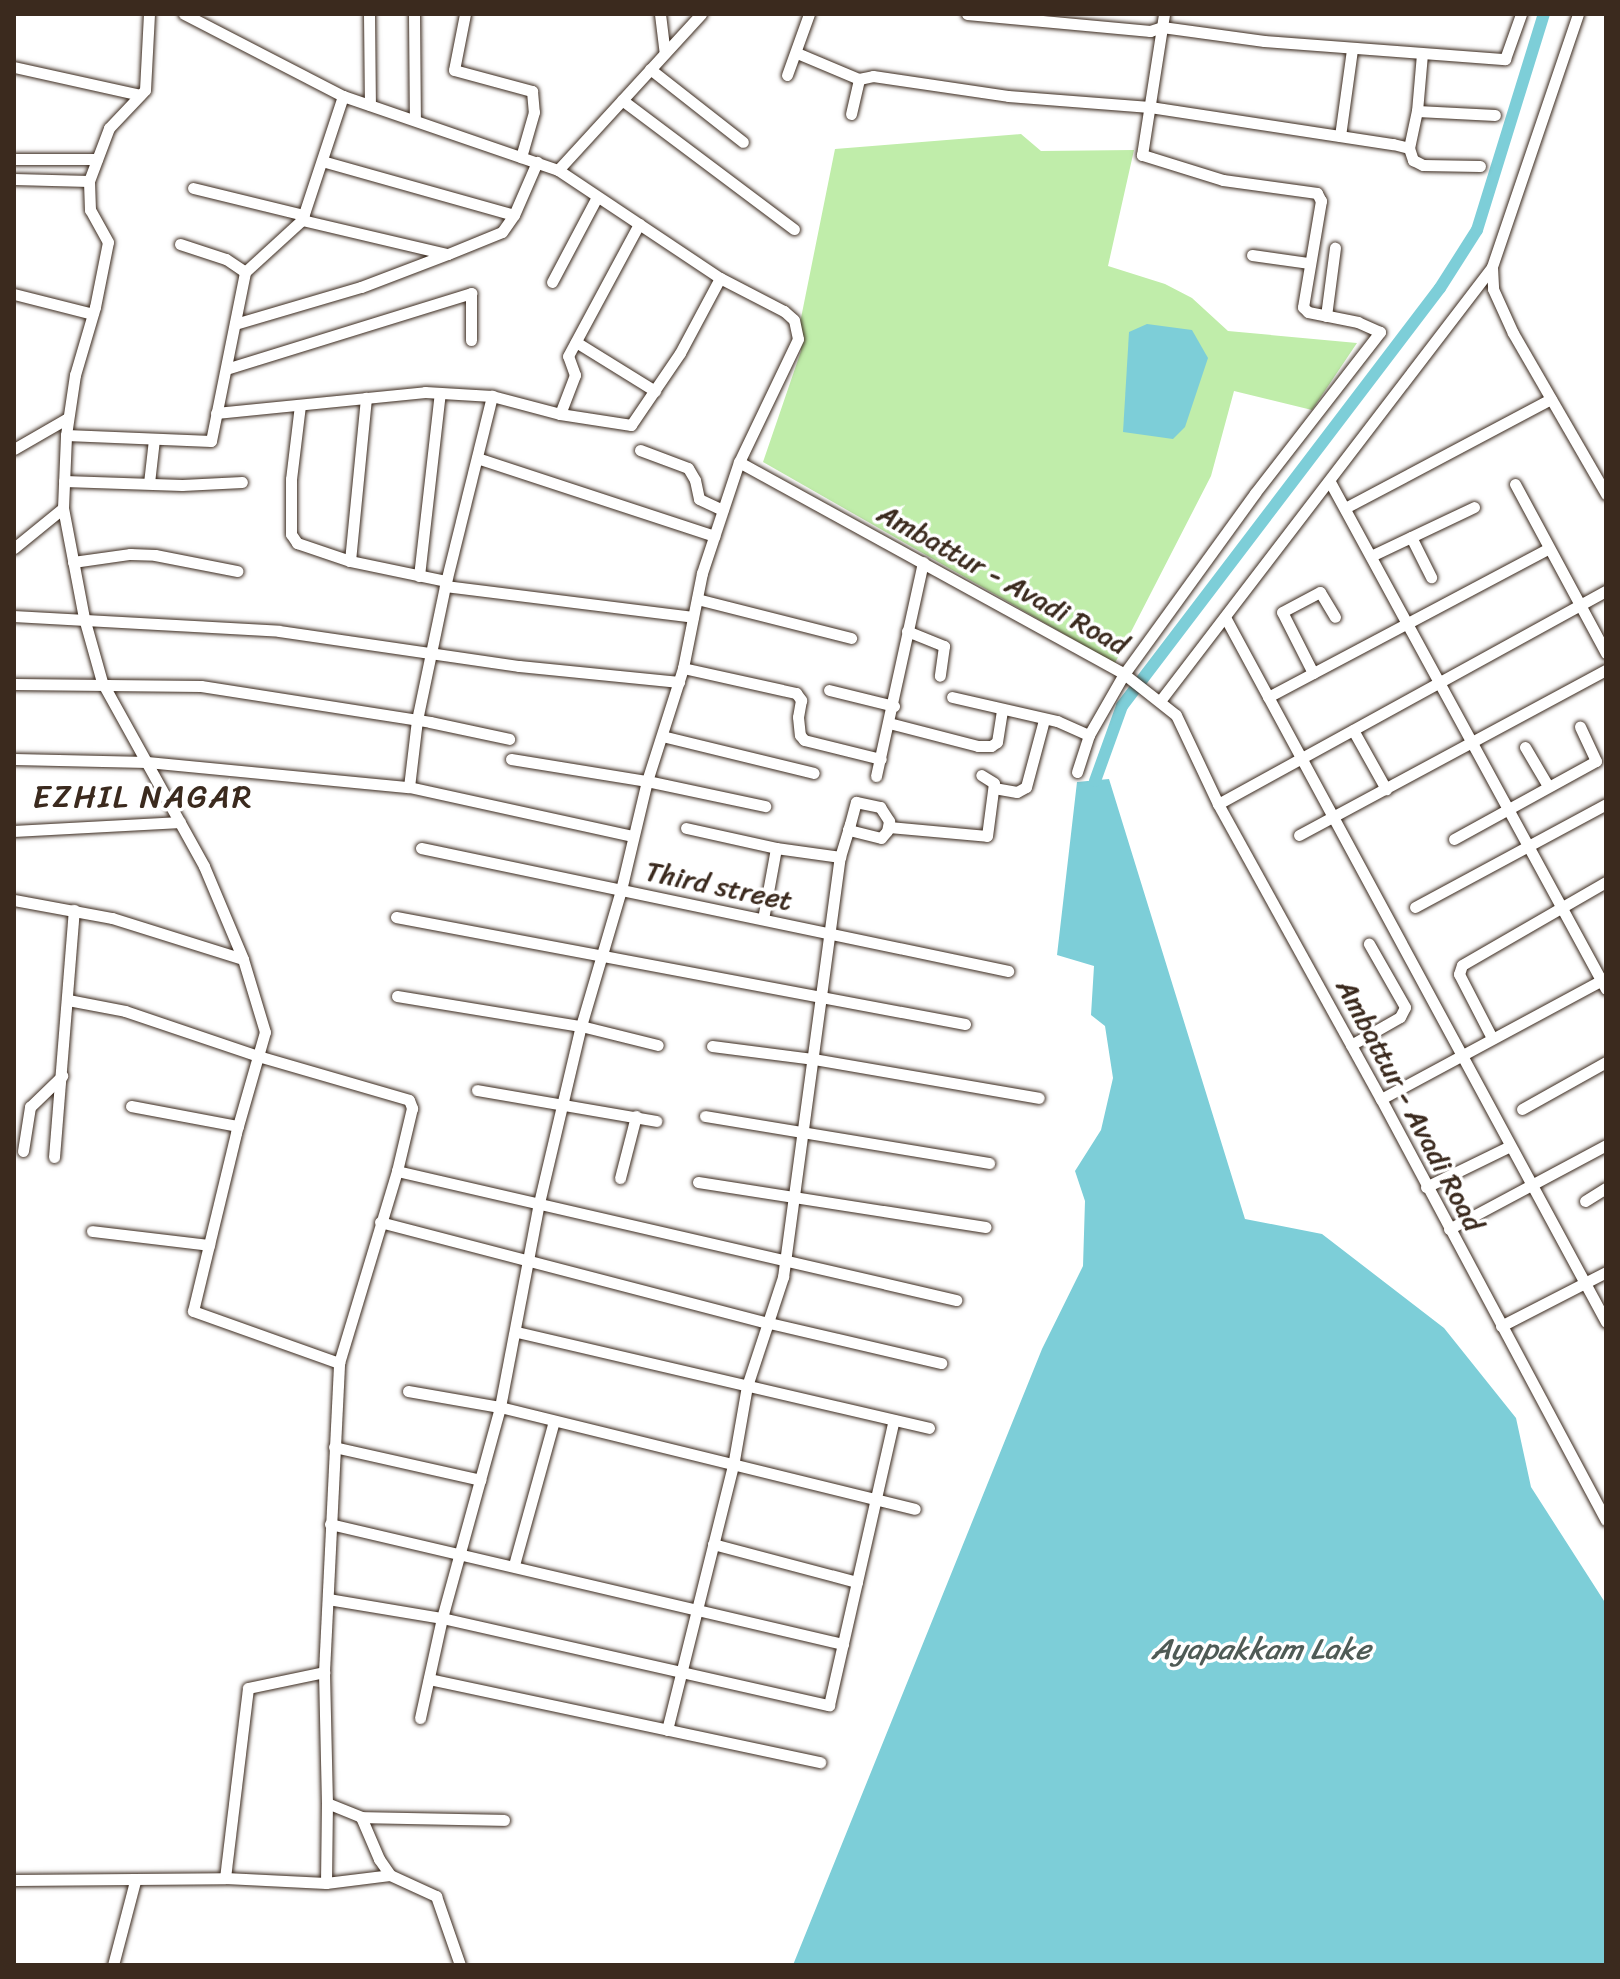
<!DOCTYPE html>
<html>
<head>
<meta charset="utf-8">
<style>
  body { margin:0 }
  #map { position:relative; width:1620px; height:1979px; overflow:hidden; background:#fff; font-family:Sriracha,sans-serif }
  div>[style] { position:absolute }
  [style*='--x'] { left:calc(var(--x)*1px); top:calc(var(--y)*1px); width:calc(var(--w)*1px); rotate:calc(var(--a)*1deg) }
  .green>* { inset:0; background:#c0edaa }
  .water>* { inset:0; background:#7dced8 }
  .canal>* { height:12px; margin:-6px; padding:0 6px; transform-origin:6px; border-radius:6px; background:#7dced8 }
  .roads { filter:drop-shadow(0 0 2px #3b2a1e) drop-shadow(0 0 2px #3b2a1e) }
  .minor>* { height:11px; margin:-5.5px; padding:0 5.5px; transform-origin:5.5px; border-radius:5.5px; background:#fff }
  span { translate:-50% -50%; white-space:nowrap; text-align:center; line-height:1.15; -webkit-text-stroke:7px #fff; paint-order:stroke }
  .street-label { font-size:28px; color:#3b2a1e }
  .water-label { font-size:30px; color:#4f5b56; font-style:italic }
  .quarter-label { font-size:32px; color:#3b2a1e; letter-spacing:2px }
  .frame { position:absolute; inset:0; border:16px solid #3b2a1e; pointer-events:none }
</style>
</head>
<body>
<div id="map">
  <div class="green">
    <i style="clip-path:polygon(1021px 134px,1041px 151px,1134px 150px,1108px 266px,1165px 284px,1192px 298px,1228px 331px,1357px 343px,1312px 410px,1234px 391px,1211px 476px,1115px 663px,763px 462px,801px 351px,799px 328px,835px 149px)"></i>
  </div>
  <div class="water">
    <i style="clip-path:polygon(1147px 324px,1192px 330px,1208px 358px,1185px 427px,1173px 439px,1123px 432px,1129px 332px)"></i>
    <i style="clip-path:polygon(1109px 779px,1245px 1219px,1322px 1234px,1444px 1328px,1516px 1418px,1531px 1487px,1606px 1604px,1606px 1965px,793px 1965px,1042px 1349px,1083px 1266px,1085px 1201px,1075px 1171px,1101px 1130px,1113px 1078px,1105px 1026px,1091px 1015px,1094px 966px,1057px 955px,1077px 782px)"></i>
  </div>
  <div class="canal">
    <i style="--x:1095;--y:781;--w:80;--a:-70.2"></i>
    <i style="--x:1122;--y:706;--w:525;--a:-52.74"></i>
    <i style="--x:1440;--y:288;--w:69;--a:-57.5"></i>
    <i style="--x:1477;--y:230;--w:226;--a:-72.8"></i>
  </div>
  <div class="roads">
    <div class="minor">
      <i style="--x:184;--y:14;--w:179;--a:27.3"></i>
      <i style="--x:343;--y:96;--w:227;--a:19"></i>
      <i style="--x:558;--y:170;--w:195;--a:33.7"></i>
      <i style="--x:720;--y:278;--w:72;--a:27.3"></i>
      <i style="--x:784;--y:311;--w:13;--a:42"></i>
      <i style="--x:794;--y:320;--w:19;--a:78"></i>
      <i style="--x:798;--y:339;--w:136;--a:115.6"></i>
      <i style="--x:739;--y:462;--w:440;--a:28.8"></i>
      <i style="--x:1124;--y:674;--w:66;--a:38.3"></i>
      <i style="--x:1176;--y:715;--w:98;--a:64.7"></i>
      <i style="--x:1218;--y:804;--w:337;--a:61.1"></i>
      <i style="--x:1381;--y:1099;--w:477;--a:61.9"></i>
      <i style="--x:369;--y:14;--w:91;--a:89.4"></i>
      <i style="--x:414;--y:14;--w:106;--a:89.5"></i>
      <i style="--x:465;--y:14;--w:57;--a:101.1"></i>
      <i style="--x:454;--y:70;--w:81;--a:15.1"></i>
      <i style="--x:532;--y:91;--w:21;--a:85"></i>
      <i style="--x:534;--y:112;--w:47;--a:106.1"></i>
      <i style="--x:660;--y:14;--w:39;--a:83"></i>
      <i style="--x:967;--y:14;--w:184;--a:5.3"></i>
      <i style="--x:1150;--y:31;--w:13;--a:-18"></i>
      <i style="--x:1162;--y:27;--w:103;--a:7.8"></i>
      <i style="--x:1264;--y:41;--w:242;--a:4.3"></i>
      <i style="--x:1505;--y:59;--w:48;--a:-70.4"></i>
      <i style="--x:1578;--y:14;--w:267;--a:108.8"></i>
      <i style="--x:1492;--y:267;--w:22;--a:87"></i>
      <i style="--x:1493;--y:289;--w:48;--a:65.6"></i>
      <i style="--x:1513;--y:333;--w:186;--a:60"></i>
      <i style="--x:797;--y:53;--w:67;--a:22.8"></i>
      <i style="--x:859;--y:79;--w:14;--a:-12"></i>
      <i style="--x:873;--y:76;--w:136;--a:8.4"></i>
      <i style="--x:1008;--y:96;--w:142;--a:4.4"></i>
      <i style="--x:1150;--y:107;--w:246;--a:8.7"></i>
      <i style="--x:1393;--y:144;--w:16;--a:14"></i>
      <i style="--x:1409;--y:148;--w:13;--a:72"></i>
      <i style="--x:1413;--y:160;--w:11;--a:27"></i>
      <i style="--x:1423;--y:165;--w:57;--a:1"></i>
      <i style="--x:14;--y:67;--w:129;--a:12.5"></i>
      <i style="--x:650;--y:69;--w:118;--a:38.1"></i>
      <i style="--x:787;--y:75;--w:65;--a:-70.2"></i>
      <i style="--x:343;--y:96;--w:131;--a:108.3"></i>
      <i style="--x:302;--y:220;--w:149;--a:13.2"></i>
      <i style="--x:622;--y:100;--w:215;--a:36.9"></i>
      <i style="--x:1417;--y:111;--w:57;--a:-85"></i>
      <i style="--x:851;--y:114;--w:36;--a:-77"></i>
      <i style="--x:1340;--y:136;--w:88;--a:-82.1"></i>
      <i style="--x:1409;--y:148;--w:38;--a:-78"></i>
      <i style="--x:1417;--y:111;--w:78;--a:2.9"></i>
      <i style="--x:15;--y:159;--w:82;--a:0"></i>
      <i style="--x:322;--y:161;--w:199;--a:15.7"></i>
      <i style="--x:514;--y:215;--w:58;--a:-66.5"></i>
      <i style="--x:558;--y:170;--w:212;--a:-47.5"></i>
      <i style="--x:14;--y:179;--w:75;--a:1.5"></i>
      <i style="--x:193;--y:188;--w:114;--a:13.7"></i>
      <i style="--x:180;--y:244;--w:48;--a:18.1"></i>
      <i style="--x:226;--y:259;--w:23;--a:34"></i>
      <i style="--x:1252;--y:255;--w:58;--a:8"></i>
      <i style="--x:552;--y:282;--w:96;--a:-62.1"></i>
      <i style="--x:14;--y:294;--w:81;--a:14.2"></i>
      <i style="--x:1326;--y:316;--w:69;--a:-82.5"></i>
      <i style="--x:235;--y:324;--w:131;--a:-16.4"></i>
      <i style="--x:361;--y:287;--w:93;--a:-20.8"></i>
      <i style="--x:448;--y:254;--w:58;--a:-22.2"></i>
      <i style="--x:502;--y:232;--w:21;--a:-55"></i>
      <i style="--x:576;--y:342;--w:93;--a:31.8"></i>
      <i style="--x:226;--y:369;--w:257;--a:-17.2"></i>
      <i style="--x:471;--y:293;--w:47;--a:90"></i>
      <i style="--x:300;--y:405;--w:75;--a:96.9"></i>
      <i style="--x:291;--y:479;--w:55;--a:90"></i>
      <i style="--x:291;--y:534;--w:11;--a:56"></i>
      <i style="--x:297;--y:543;--w:56;--a:18.8"></i>
      <i style="--x:350;--y:561;--w:98;--a:11.8"></i>
      <i style="--x:216;--y:413;--w:210;--a:-5.7"></i>
      <i style="--x:425;--y:392;--w:67;--a:3.4"></i>
      <i style="--x:492;--y:396;--w:70;--a:14.8"></i>
      <i style="--x:560;--y:414;--w:72;--a:8.8"></i>
      <i style="--x:631;--y:425;--w:87;--a:-55.8"></i>
      <i style="--x:680;--y:353;--w:85;--a:-61.9"></i>
      <i style="--x:560;--y:414;--w:42;--a:-69"></i>
      <i style="--x:575;--y:375;--w:20;--a:-110"></i>
      <i style="--x:568;--y:356;--w:150;--a:-61.7"></i>
      <i style="--x:66;--y:435;--w:145;--a:2.4"></i>
      <i style="--x:211;--y:441;--w:172;--a:-78.6"></i>
      <i style="--x:245;--y:272;--w:77;--a:-42.4"></i>
      <i style="--x:14;--y:449;--w:62;--a:-29.9"></i>
      <i style="--x:640;--y:450;--w:51;--a:20.6"></i>
      <i style="--x:688;--y:468;--w:14;--a:60"></i>
      <i style="--x:695;--y:480;--w:19;--a:78"></i>
      <i style="--x:699;--y:499;--w:26;--a:25"></i>
      <i style="--x:477;--y:458;--w:250;--a:18.2"></i>
      <i style="--x:64;--y:481;--w:118;--a:1.9"></i>
      <i style="--x:182;--y:485;--w:60;--a:-2.9"></i>
      <i style="--x:1330;--y:482;--w:577;--a:61.44"></i>
      <i style="--x:149;--y:483;--w:44;--a:-83.5"></i>
      <i style="--x:1515;--y:484;--w:192;--a:61.7"></i>
      <i style="--x:1345;--y:508;--w:233;--a:-27.9"></i>
      <i style="--x:1411;--y:537;--w:45;--a:63.4"></i>
      <i style="--x:14;--y:548;--w:63;--a:-39.2"></i>
      <i style="--x:1371;--y:556;--w:114;--a:-25.4"></i>
      <i style="--x:350;--y:561;--w:164;--a:-84.4"></i>
      <i style="--x:73;--y:562;--w:58;--a:-8"></i>
      <i style="--x:130;--y:554;--w:25;--a:2"></i>
      <i style="--x:155;--y:555;--w:84;--a:11"></i>
      <i style="--x:419;--y:576;--w:184;--a:-83.5"></i>
      <i style="--x:445;--y:586;--w:250;--a:7.1"></i>
      <i style="--x:697;--y:599;--w:159;--a:14.2"></i>
      <i style="--x:14;--y:616;--w:265;--a:3.2"></i>
      <i style="--x:279;--y:631;--w:243;--a:8.3"></i>
      <i style="--x:519;--y:666;--w:161;--a:5.7"></i>
      <i style="--x:1225;--y:617;--w:801;--a:61.61"></i>
      <i style="--x:907;--y:631;--w:40;--a:22"></i>
      <i style="--x:944;--y:646;--w:30;--a:98"></i>
      <i style="--x:683;--y:668;--w:116;--a:12.5"></i>
      <i style="--x:796;--y:693;--w:9;--a:54"></i>
      <i style="--x:801;--y:700;--w:17;--a:100"></i>
      <i style="--x:798;--y:717;--w:18;--a:84"></i>
      <i style="--x:800;--y:735;--w:6;--a:51"></i>
      <i style="--x:804;--y:740;--w:79;--a:13.9"></i>
      <i style="--x:1313;--y:673;--w:68;--a:-116.9"></i>
      <i style="--x:1282;--y:612;--w:43;--a:-27.8"></i>
      <i style="--x:1320;--y:592;--w:29;--a:59"></i>
      <i style="--x:14;--y:684;--w:187;--a:0.6"></i>
      <i style="--x:201;--y:686;--w:232;--a:8.9"></i>
      <i style="--x:430;--y:722;--w:81;--a:12.1"></i>
      <i style="--x:829;--y:690;--w:67;--a:13.8"></i>
      <i style="--x:952;--y:697;--w:108;--a:12.9"></i>
      <i style="--x:1057;--y:721;--w:35;--a:24"></i>
      <i style="--x:1268;--y:697;--w:316;--a:-27.9"></i>
      <i style="--x:1160;--y:701;--w:546;--a:-52.58"></i>
      <i style="--x:889;--y:723;--w:92;--a:14.5"></i>
      <i style="--x:978;--y:746;--w:13;--a:0"></i>
      <i style="--x:991;--y:746;--w:7;--a:-34"></i>
      <i style="--x:997;--y:742;--w:32;--a:-81"></i>
      <i style="--x:1353;--y:730;--w:68;--a:60.8"></i>
      <i style="--x:662;--y:736;--w:156;--a:13.7"></i>
      <i style="--x:1525;--y:747;--w:45;--a:59.5"></i>
      <i style="--x:14;--y:759;--w:133;--a:1.3"></i>
      <i style="--x:147;--y:762;--w:263;--a:5.5"></i>
      <i style="--x:409;--y:787;--w:67;--a:-83.2"></i>
      <i style="--x:417;--y:720;--w:137;--a:-78.2"></i>
      <i style="--x:445;--y:586;--w:196;--a:-76.1"></i>
      <i style="--x:511;--y:759;--w:138;--a:9.2"></i>
      <i style="--x:647;--y:781;--w:121;--a:12"></i>
      <i style="--x:1077;--y:772;--w:39;--a:-72"></i>
      <i style="--x:1089;--y:735;--w:70;--a:-60.2"></i>
      <i style="--x:1124;--y:674;--w:223;--a:-54.1"></i>
      <i style="--x:1255;--y:493;--w:204;--a:-52.2"></i>
      <i style="--x:1380;--y:332;--w:24;--a:-156"></i>
      <i style="--x:1358;--y:322;--w:51;--a:-168.7"></i>
      <i style="--x:1308;--y:312;--w:7;--a:-135"></i>
      <i style="--x:1303;--y:307;--w:108;--a:-80.4"></i>
      <i style="--x:1321;--y:201;--w:9;--a:-117"></i>
      <i style="--x:1317;--y:193;--w:95;--a:-172.1"></i>
      <i style="--x:1223;--y:180;--w:85;--a:-162.8"></i>
      <i style="--x:1142;--y:155;--w:143;--a:-81.1"></i>
      <i style="--x:876;--y:776;--w:219;--a:-77.6"></i>
      <i style="--x:409;--y:787;--w:227;--a:12.4"></i>
      <i style="--x:994;--y:788;--w:23;--a:10"></i>
      <i style="--x:1017;--y:792;--w:10;--a:-29"></i>
      <i style="--x:1026;--y:787;--w:69;--a:-75"></i>
      <i style="--x:1218;--y:804;--w:443;--a:-28.8"></i>
      <i style="--x:889;--y:827;--w:98;--a:5.2"></i>
      <i style="--x:987;--y:836;--w:53;--a:-82.5"></i>
      <i style="--x:994;--y:783;--w:15;--a:-148"></i>
      <i style="--x:686;--y:828;--w:92;--a:12.5"></i>
      <i style="--x:14;--y:831;--w:166;--a:-3.1"></i>
      <i style="--x:1299;--y:835;--w:349;--a:-28.3"></i>
      <i style="--x:1454;--y:839;--w:162;--a:-28.8"></i>
      <i style="--x:1596;--y:761;--w:38;--a:-115"></i>
      <i style="--x:421;--y:848;--w:600;--a:11.83"></i>
      <i style="--x:14;--y:900;--w:100;--a:10.4"></i>
      <i style="--x:112;--y:918;--w:137;--a:17.4"></i>
      <i style="--x:1415;--y:907;--w:217;--a:-28.3"></i>
      <i style="--x:396;--y:917;--w:579;--a:10.65"></i>
      <i style="--x:763;--y:919;--w:72;--a:-79.6"></i>
      <i style="--x:776;--y:848;--w:65;--a:8"></i>
      <i style="--x:397;--y:996;--w:186;--a:9.3"></i>
      <i style="--x:581;--y:1026;--w:79;--a:13.9"></i>
      <i style="--x:68;--y:1000;--w:58;--a:10.9"></i>
      <i style="--x:125;--y:1011;--w:140;--a:18.7"></i>
      <i style="--x:258;--y:1056;--w:157;--a:16.2"></i>
      <i style="--x:409;--y:1100;--w:9;--a:69"></i>
      <i style="--x:412;--y:1108;--w:65;--a:103.4"></i>
      <i style="--x:397;--y:1171;--w:201;--a:106.8"></i>
      <i style="--x:1492;--y:1038;--w:72;--a:-117.3"></i>
      <i style="--x:1459;--y:974;--w:9;--a:-72"></i>
      <i style="--x:1462;--y:965;--w:166;--a:-30"></i>
      <i style="--x:1351;--y:1045;--w:56;--a:-29.7"></i>
      <i style="--x:1400;--y:1017;--w:11;--a:-63"></i>
      <i style="--x:1405;--y:1007;--w:73;--a:-119.7"></i>
      <i style="--x:712;--y:1046;--w:103;--a:7.3"></i>
      <i style="--x:814;--y:1059;--w:228;--a:9.8"></i>
      <i style="--x:477;--y:1090;--w:182;--a:9.8"></i>
      <i style="--x:1381;--y:1099;--w:255;--a:-28.3"></i>
      <i style="--x:131;--y:1106;--w:109;--a:10.6"></i>
      <i style="--x:1522;--y:1109;--w:96;--a:-29.2"></i>
      <i style="--x:705;--y:1116;--w:288;--a:9.4"></i>
      <i style="--x:23;--y:1151;--w:45;--a:-81"></i>
      <i style="--x:30;--y:1107;--w:45;--a:-44.1"></i>
      <i style="--x:54;--y:1157;--w:248;--a:-85.4"></i>
      <i style="--x:397;--y:1171;--w:574;--a:12.99"></i>
      <i style="--x:620;--y:1178;--w:64;--a:-75.5"></i>
      <i style="--x:698;--y:1182;--w:291;--a:8.9"></i>
      <i style="--x:1426;--y:1187;--w:93;--a:-26"></i>
      <i style="--x:1585;--y:1201;--w:25;--a:-32"></i>
      <i style="--x:380;--y:1222;--w:398;--a:14.6"></i>
      <i style="--x:765;--y:1322;--w:181;--a:13.1"></i>
      <i style="--x:1449;--y:1229;--w:178;--a:-28.1"></i>
      <i style="--x:92;--y:1231;--w:118;--a:6.8"></i>
      <i style="--x:1501;--y:1326;--w:118;--a:-27.2"></i>
      <i style="--x:517;--y:1332;--w:423;--a:13.1"></i>
      <i style="--x:408;--y:1391;--w:93;--a:9.9"></i>
      <i style="--x:500;--y:1407;--w:427;--a:13.8"></i>
      <i style="--x:334;--y:1447;--w:150;--a:12.7"></i>
      <i style="--x:330;--y:1524;--w:527;--a:13.17"></i>
      <i style="--x:713;--y:1544;--w:149;--a:14.8"></i>
      <i style="--x:514;--y:1565;--w:149;--a:-74.5"></i>
      <i style="--x:328;--y:1599;--w:116;--a:9.5"></i>
      <i style="--x:442;--y:1618;--w:397;--a:12.7"></i>
      <i style="--x:829;--y:1705;--w:292;--a:-77.2"></i>
      <i style="--x:324;--y:1672;--w:131;--a:88.7"></i>
      <i style="--x:327;--y:1803;--w:37;--a:22"></i>
      <i style="--x:361;--y:1817;--w:46;--a:66.8"></i>
      <i style="--x:379;--y:1859;--w:19;--a:55"></i>
      <i style="--x:390;--y:1875;--w:51;--a:24.5"></i>
      <i style="--x:436;--y:1896;--w:73;--a:70.8"></i>
      <i style="--x:429;--y:1679;--w:400;--a:12"></i>
      <i style="--x:420;--y:1718;--w:102;--a:-77.6"></i>
      <i style="--x:442;--y:1618;--w:219;--a:-74.6"></i>
      <i style="--x:500;--y:1407;--w:208;--a:-79.2"></i>
      <i style="--x:539;--y:1203;--w:182;--a:-76.7"></i>
      <i style="--x:581;--y:1026;--w:142;--a:-73.6"></i>
      <i style="--x:621;--y:890;--w:112;--a:-76.6"></i>
      <i style="--x:647;--y:781;--w:119;--a:-72.3"></i>
      <i style="--x:683;--y:668;--w:97;--a:-78.7"></i>
      <i style="--x:702;--y:573;--w:117;--a:-71.6"></i>
      <i style="--x:667;--y:1730;--w:272;--a:-76"></i>
      <i style="--x:733;--y:1466;--w:81;--a:-80.1"></i>
      <i style="--x:747;--y:1386;--w:115;--a:-71.7"></i>
      <i style="--x:783;--y:1277;--w:424;--a:-82.3"></i>
      <i style="--x:840;--y:857;--w:28;--a:-73"></i>
      <i style="--x:848;--y:830;--w:6;--a:-72"></i>
      <i style="--x:850;--y:824;--w:23;--a:-75"></i>
      <i style="--x:856;--y:802;--w:25;--a:12"></i>
      <i style="--x:880;--y:807;--w:17;--a:57"></i>
      <i style="--x:889;--y:821;--w:10;--a:101"></i>
      <i style="--x:887;--y:831;--w:9;--a:131"></i>
      <i style="--x:881;--y:838;--w:34;--a:-166"></i>
      <i style="--x:361;--y:1817;--w:143;--a:1.2"></i>
      <i style="--x:225;--y:1878;--w:101;--a:2.8"></i>
      <i style="--x:326;--y:1883;--w:80;--a:-89.3"></i>
      <i style="--x:14;--y:1880;--w:211;--a:-0.5"></i>
      <i style="--x:225;--y:1878;--w:191;--a:-83.1"></i>
      <i style="--x:248;--y:1688;--w:78;--a:-11.9"></i>
      <i style="--x:324;--y:1672;--w:309;--a:-87.2"></i>
      <i style="--x:339;--y:1363;--w:155;--a:-160.4"></i>
      <i style="--x:193;--y:1311;--w:183;--a:-76.4"></i>
      <i style="--x:236;--y:1133;--w:105;--a:-74"></i>
      <i style="--x:265;--y:1032;--w:76;--a:-106.8"></i>
      <i style="--x:243;--y:959;--w:101;--a:-112.8"></i>
      <i style="--x:204;--y:866;--w:210;--a:-119"></i>
      <i style="--x:102;--y:682;--w:66;--a:-105.7"></i>
      <i style="--x:84;--y:618;--w:112;--a:-100.8"></i>
      <i style="--x:63;--y:508;--w:73;--a:-87.6"></i>
      <i style="--x:66;--y:435;--w:61;--a:-81.5"></i>
      <i style="--x:75;--y:375;--w:71;--a:-73.6"></i>
      <i style="--x:95;--y:307;--w:66;--a:-78.7"></i>
      <i style="--x:108;--y:242;--w:37;--a:-119"></i>
      <i style="--x:90;--y:210;--w:29;--a:-92"></i>
      <i style="--x:89;--y:181;--w:57;--a:-69.3"></i>
      <i style="--x:109;--y:128;--w:52;--a:-46.5"></i>
      <i style="--x:145;--y:90;--w:76;--a:-87"></i>
      <i style="--x:326;--y:1883;--w:64;--a:-7.1"></i>
      <i style="--x:113;--y:1965;--w:87;--a:-75.3"></i>
    </div>
  </div>
  <div class="street-label">
    <span style="left:1003px;top:579px;rotate:29deg">Ambattur - Avadi Road</span>
    <span style="left:719px;top:886px;rotate:12deg">Third street</span>
    <span style="left:1410px;top:1105px;rotate:62deg">Ambattur - Avadi Road</span>
  </div>
  <div class="water-label">
    <span style="left:1261px;top:1649px">Ayapakkam Lake</span>
  </div>
  <div class="quarter-label">
    <span style="left:143px;top:797px">EZHIL NAGAR</span>
  </div>
  <div class="frame"></div>
</div>
</body>
</html>
